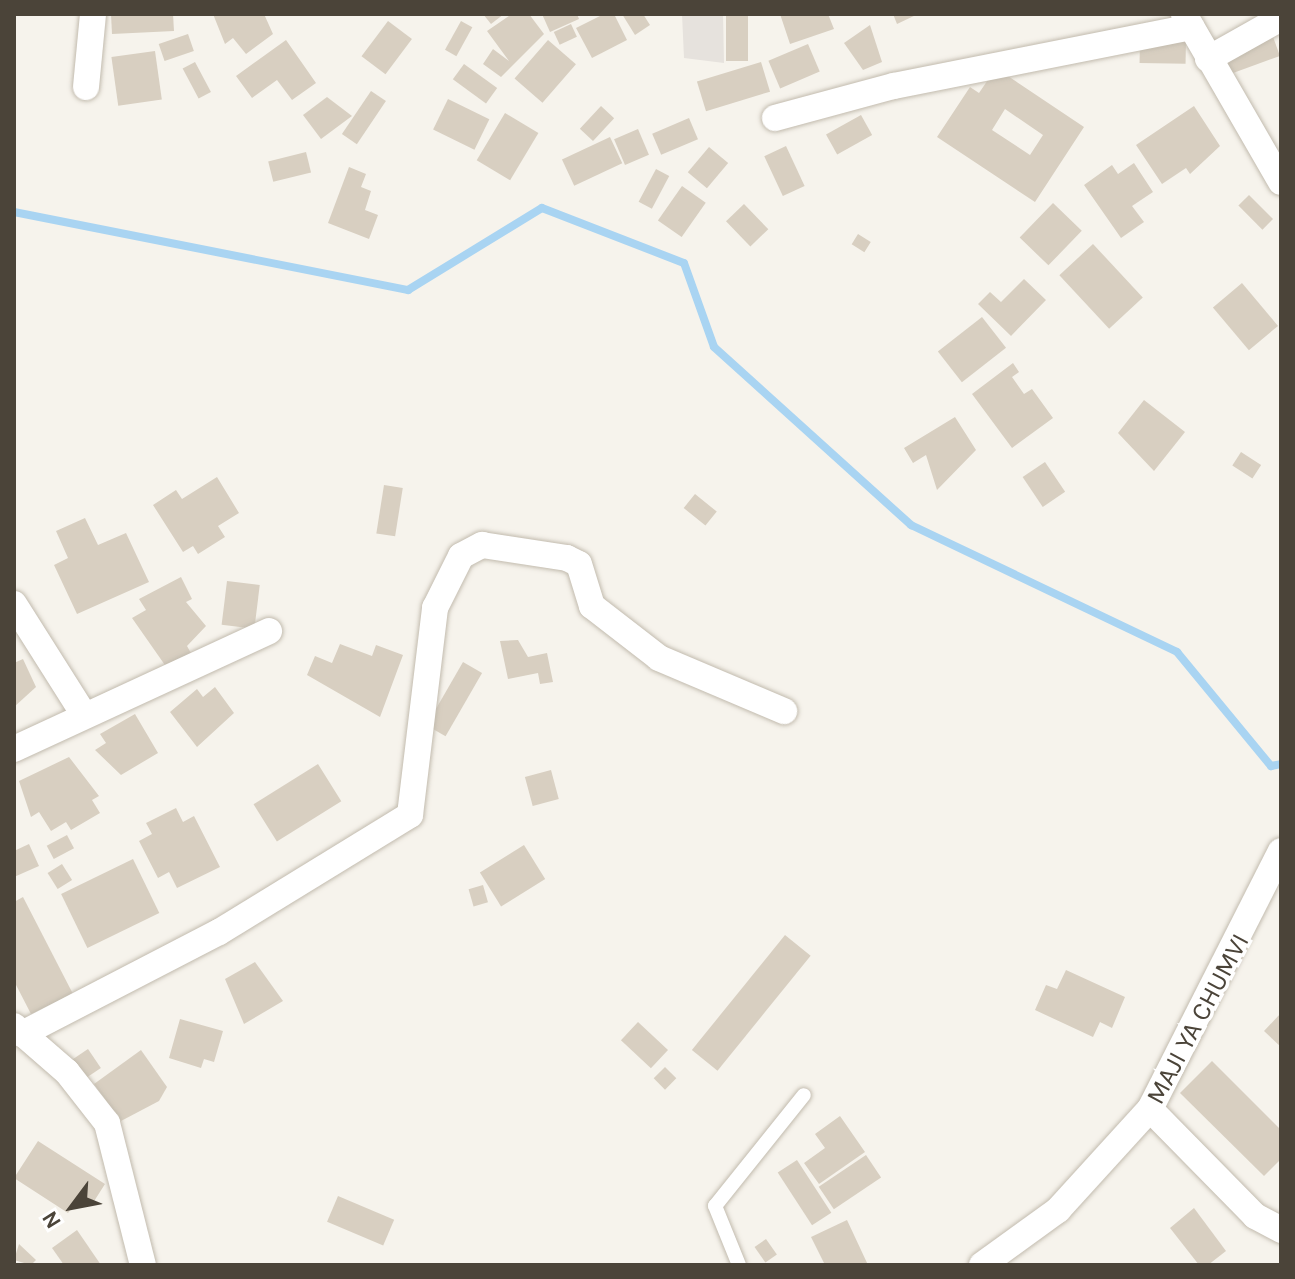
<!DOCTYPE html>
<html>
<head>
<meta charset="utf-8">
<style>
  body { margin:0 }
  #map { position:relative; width:1295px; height:1279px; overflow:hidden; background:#f6f3ec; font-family:Karla,sans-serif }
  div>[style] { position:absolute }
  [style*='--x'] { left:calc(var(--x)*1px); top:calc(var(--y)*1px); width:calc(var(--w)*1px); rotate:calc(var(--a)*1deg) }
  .industrial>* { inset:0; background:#e6e2dd }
  .stream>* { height:8px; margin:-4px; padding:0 4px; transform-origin:4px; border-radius:4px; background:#a9d4f2 }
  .building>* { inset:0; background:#d8cfc1; transform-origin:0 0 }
  .roads { filter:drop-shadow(0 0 2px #c2bbae) drop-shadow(0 0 2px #c2bbae) }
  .lane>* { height:14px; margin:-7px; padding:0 7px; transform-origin:7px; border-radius:7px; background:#fff }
  .street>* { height:26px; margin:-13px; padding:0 13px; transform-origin:13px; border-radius:13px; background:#fff }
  span { translate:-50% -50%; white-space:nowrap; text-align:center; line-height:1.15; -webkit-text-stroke:7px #fff; paint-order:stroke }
  .street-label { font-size:26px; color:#4b4439 }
  .frame { position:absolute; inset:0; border:16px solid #4b4439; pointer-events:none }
  .north { position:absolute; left:32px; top:1167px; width:80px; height:80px; -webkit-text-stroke:6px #fff; paint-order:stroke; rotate:238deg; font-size:22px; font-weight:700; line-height:32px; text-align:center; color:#4b4439 }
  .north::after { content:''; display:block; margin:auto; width:28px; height:36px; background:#4b4439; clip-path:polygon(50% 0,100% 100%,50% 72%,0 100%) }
</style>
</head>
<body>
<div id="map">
  <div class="industrial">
    <i style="clip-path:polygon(682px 14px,723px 14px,724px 63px,684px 58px)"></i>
  </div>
  <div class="stream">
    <i style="--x:14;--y:212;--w:402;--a:11.2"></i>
    <i style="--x:408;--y:290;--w:157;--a:-31.5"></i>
    <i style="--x:542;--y:208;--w:152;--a:21.2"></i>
    <i style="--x:684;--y:263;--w:89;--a:70.3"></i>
    <i style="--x:714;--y:347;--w:266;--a:42.1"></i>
    <i style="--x:911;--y:525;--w:295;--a:25.5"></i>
    <i style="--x:1177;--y:652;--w:148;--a:50.5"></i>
    <i style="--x:1271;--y:766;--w:10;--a:-11"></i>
  </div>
  <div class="building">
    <i style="clip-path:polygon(111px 14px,173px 14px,174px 31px,112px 34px)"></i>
    <i style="clip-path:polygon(213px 14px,264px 14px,273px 34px,246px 54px,233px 38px,225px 44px)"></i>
    <i style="clip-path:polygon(483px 14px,504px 14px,491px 24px)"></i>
    <i style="clip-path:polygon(512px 14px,529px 14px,544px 34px,501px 77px,483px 64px,493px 49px,509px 61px,487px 31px)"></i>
    <i style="clip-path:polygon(542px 14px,577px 14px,579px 19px,550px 32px)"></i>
    <i style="clip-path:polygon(604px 14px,614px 14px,627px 40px,592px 58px,576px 28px)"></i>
    <i style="clip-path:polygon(622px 14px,643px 14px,650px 25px,635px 35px)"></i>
    <i style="left:726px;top:14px;width:22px;height:47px"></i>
    <i style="clip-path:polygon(780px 14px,828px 14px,834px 29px,790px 44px)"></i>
    <i style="clip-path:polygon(893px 14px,918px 14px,897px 24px)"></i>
    <i style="left:388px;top:21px;width:30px;height:44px;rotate:37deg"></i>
    <i style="left:461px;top:21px;width:13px;height:33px;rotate:29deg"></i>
    <i style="left:1268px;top:23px;width:35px;height:55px;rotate:70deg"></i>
    <i style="left:571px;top:24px;width:14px;height:19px;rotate:65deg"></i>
    <i style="clip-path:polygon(870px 25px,882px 62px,863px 70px,844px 43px)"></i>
    <i style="left:188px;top:34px;width:18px;height:31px;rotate:71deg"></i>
    <i style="left:1140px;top:38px;width:46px;height:25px;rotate:1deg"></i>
    <i style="clip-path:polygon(286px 40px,316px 83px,292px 100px,277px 80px,252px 98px,236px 76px)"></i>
    <i style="left:548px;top:40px;width:37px;height:51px;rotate:41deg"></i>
    <i style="left:808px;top:44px;width:30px;height:43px;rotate:67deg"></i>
    <i style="left:155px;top:51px;width:49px;height:44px;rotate:82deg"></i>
    <i style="left:195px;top:62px;width:34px;height:14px;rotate:62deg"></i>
    <i style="left:761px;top:62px;width:31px;height:67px;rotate:73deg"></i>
    <i style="left:464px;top:64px;width:41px;height:19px;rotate:36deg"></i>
    <i style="clip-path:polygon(evenodd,996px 68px,1084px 127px,1035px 202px,937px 137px,970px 87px,979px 93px,996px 68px,1005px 109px,1043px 135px,1030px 155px,992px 130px,1005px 109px)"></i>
    <i style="left:371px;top:91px;width:18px;height:52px;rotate:34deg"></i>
    <i style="clip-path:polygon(327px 97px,352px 116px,321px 139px,303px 115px)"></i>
    <i style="left:448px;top:99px;width:46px;height:34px;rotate:26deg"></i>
    <i style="left:601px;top:106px;width:18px;height:31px;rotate:43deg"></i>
    <i style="clip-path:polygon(1194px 106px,1220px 146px,1190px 174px,1186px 168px,1162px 184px,1136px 145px)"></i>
    <i style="left:505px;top:113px;width:39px;height:55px;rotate:31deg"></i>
    <i style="left:861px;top:115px;width:23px;height:40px;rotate:61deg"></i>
    <i style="left:689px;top:118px;width:23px;height:40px;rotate:67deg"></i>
    <i style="left:638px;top:129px;width:28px;height:26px;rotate:67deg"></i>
    <i style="left:610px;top:137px;width:29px;height:53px;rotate:65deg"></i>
    <i style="left:786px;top:146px;width:44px;height:24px;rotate:65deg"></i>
    <i style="left:709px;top:147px;width:25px;height:33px;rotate:40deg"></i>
    <i style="left:306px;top:152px;width:21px;height:39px;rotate:76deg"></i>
    <i style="clip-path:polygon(1134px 163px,1153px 192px,1132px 206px,1144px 222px,1121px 238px,1084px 185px,1112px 165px,1118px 174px)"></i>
    <i style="clip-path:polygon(349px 167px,366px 174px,361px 187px,371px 191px,365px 210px,378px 215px,369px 239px,328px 223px)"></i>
    <i style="left:656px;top:169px;width:15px;height:37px;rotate:28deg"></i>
    <i style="left:682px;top:186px;width:29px;height:42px;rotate:35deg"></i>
    <i style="left:1249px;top:195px;width:34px;height:15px;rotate:45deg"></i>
    <i style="left:1053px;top:203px;width:40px;height:48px;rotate:44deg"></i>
    <i style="left:744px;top:204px;width:35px;height:25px;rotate:46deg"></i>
    <i style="left:858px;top:234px;width:15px;height:12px;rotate:32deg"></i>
    <i style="left:1093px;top:244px;width:73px;height:46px;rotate:47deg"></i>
    <i style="clip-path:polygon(1024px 279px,1046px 300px,1011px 336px,978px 304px,990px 292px,1001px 302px)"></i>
    <i style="left:1242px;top:283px;width:56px;height:38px;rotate:50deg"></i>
    <i style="left:982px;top:317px;width:39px;height:56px;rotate:52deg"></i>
    <i style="clip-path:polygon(1013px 363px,1019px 372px,1012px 377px,1024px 394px,1032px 389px,1053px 418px,1012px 448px,972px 394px)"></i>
    <i style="clip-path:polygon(1144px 400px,1185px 432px,1154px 471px,1118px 433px)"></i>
    <i style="clip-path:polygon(955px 417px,976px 450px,937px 490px,926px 455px,913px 463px,904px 448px)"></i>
    <i style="left:1241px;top:452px;width:24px;height:16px;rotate:33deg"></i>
    <i style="left:1045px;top:462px;width:36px;height:27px;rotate:56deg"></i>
    <i style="clip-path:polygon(217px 477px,239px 513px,218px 526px,225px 537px,198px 554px,193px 546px,183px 552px,153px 505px,176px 490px,182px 499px)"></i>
    <i style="left:384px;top:485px;width:19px;height:49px;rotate:9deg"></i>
    <i style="left:695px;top:494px;width:28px;height:18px;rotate:39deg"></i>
    <i style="clip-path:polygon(85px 518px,98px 545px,126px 533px,149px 582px,77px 614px,54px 565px,68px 558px,56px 531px)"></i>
    <i style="clip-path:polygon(181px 577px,192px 599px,186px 602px,206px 626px,187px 646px,192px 655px,167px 668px,132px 618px,146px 610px,139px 599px)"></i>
    <i style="left:227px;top:581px;width:33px;height:44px;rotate:7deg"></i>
    <i style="clip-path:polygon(518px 640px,528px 657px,547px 653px,553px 682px,540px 684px,538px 673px,508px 679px,500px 641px)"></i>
    <i style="clip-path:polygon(340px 644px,372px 656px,376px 645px,403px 655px,380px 717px,307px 675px,315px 656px,332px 663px)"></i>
    <i style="clip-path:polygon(23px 659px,36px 687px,14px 707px,14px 663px)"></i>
    <i style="left:463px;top:662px;width:22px;height:73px;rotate:30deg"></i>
    <i style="clip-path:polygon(215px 687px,234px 713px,197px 747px,170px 712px,197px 689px,203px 697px)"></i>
    <i style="clip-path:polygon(135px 714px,158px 753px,121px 775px,95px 750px,106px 743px,100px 734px)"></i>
    <i style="clip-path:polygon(69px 757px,99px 796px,92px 800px,100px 813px,71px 830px,66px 822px,51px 831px,39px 812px,31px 817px,19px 781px)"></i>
    <i style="left:318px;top:764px;width:44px;height:76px;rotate:58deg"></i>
    <i style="left:551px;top:770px;width:30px;height:27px;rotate:75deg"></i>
    <i style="clip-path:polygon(176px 808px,183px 822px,194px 816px,220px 867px,177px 888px,169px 872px,158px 878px,139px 841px,152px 834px,146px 823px)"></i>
    <i style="left:67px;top:835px;width:15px;height:23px;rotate:62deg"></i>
    <i style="clip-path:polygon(29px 844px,39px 866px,14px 877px,14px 851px)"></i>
    <i style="left:524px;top:845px;width:40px;height:52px;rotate:58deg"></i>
    <i style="left:133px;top:859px;width:60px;height:80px;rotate:64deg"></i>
    <i style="left:62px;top:864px;width:19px;height:17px;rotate:58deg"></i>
    <i style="left:483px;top:885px;width:18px;height:15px;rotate:74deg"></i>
    <i style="clip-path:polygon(23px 897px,73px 994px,31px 1014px,14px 981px,14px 902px)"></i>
    <i style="left:785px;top:935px;width:33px;height:148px;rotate:39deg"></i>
    <i style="clip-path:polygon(255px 962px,283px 1001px,244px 1024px,225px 979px)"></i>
    <i style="clip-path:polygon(1066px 970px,1125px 997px,1112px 1028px,1100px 1022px,1093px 1037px,1035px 1010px,1046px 985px,1057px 989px)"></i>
    <i style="clip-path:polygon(1281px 1013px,1281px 1047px,1264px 1031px)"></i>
    <i style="clip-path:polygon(180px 1019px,223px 1031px,214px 1062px,204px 1059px,201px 1068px,169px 1058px)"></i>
    <i style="left:638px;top:1022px;width:41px;height:25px;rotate:43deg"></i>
    <i style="left:88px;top:1049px;width:23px;height:26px;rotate:56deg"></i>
    <i style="clip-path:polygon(141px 1050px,167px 1087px,159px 1101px,121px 1121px,94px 1084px)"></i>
    <i style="clip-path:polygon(1212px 1061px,1281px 1130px,1281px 1159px,1264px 1176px,1180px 1093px)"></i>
    <i style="left:665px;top:1067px;width:16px;height:16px;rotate:45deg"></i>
    <i style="clip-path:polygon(840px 1116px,865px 1152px,819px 1184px,804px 1163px,825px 1148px,815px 1134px)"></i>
    <i style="clip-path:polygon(38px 1141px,105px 1184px,91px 1206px,79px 1198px,68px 1213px,14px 1178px)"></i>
    <i style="left:866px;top:1155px;width:27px;height:57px;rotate:56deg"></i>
    <i style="left:797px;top:1160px;width:63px;height:23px;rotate:57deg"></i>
    <i style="left:338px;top:1196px;width:61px;height:28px;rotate:23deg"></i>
    <i style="clip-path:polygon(1194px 1208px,1226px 1251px,1208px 1265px,1199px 1265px,1170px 1228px)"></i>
    <i style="clip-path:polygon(847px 1220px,868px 1265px,825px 1265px,811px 1237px)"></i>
    <i style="clip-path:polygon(77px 1230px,101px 1265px,64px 1265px,52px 1248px)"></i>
    <i style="left:766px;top:1239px;width:19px;height:14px;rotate:55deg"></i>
    <i style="clip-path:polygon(19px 1244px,36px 1260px,31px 1265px,14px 1260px)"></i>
  </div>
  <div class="roads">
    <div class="lane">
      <i style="--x:739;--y:1265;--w:64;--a:-112.1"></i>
      <i style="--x:715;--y:1206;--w:142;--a:-51.3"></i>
    </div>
    <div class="street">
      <i style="--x:1184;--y:14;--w:194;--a:60"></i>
      <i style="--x:1208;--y:59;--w:84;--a:-29.3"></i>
      <i style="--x:86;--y:87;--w:73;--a:-84.5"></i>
      <i style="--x:775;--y:118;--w:123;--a:-15.1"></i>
      <i style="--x:894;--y:86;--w:303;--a:-11.2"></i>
      <i style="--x:14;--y:604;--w:129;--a:57.7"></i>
      <i style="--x:14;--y:749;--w:281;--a:-24.8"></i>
      <i style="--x:14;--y:1026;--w:70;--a:41"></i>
      <i style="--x:67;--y:1072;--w:65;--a:51.9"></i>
      <i style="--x:107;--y:1123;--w:146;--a:75.8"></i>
      <i style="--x:22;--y:1034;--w:222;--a:-27.4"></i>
      <i style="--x:219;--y:932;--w:224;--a:-31.5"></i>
      <i style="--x:410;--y:815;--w:209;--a:-83.1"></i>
      <i style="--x:435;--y:608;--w:58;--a:-63.4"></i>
      <i style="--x:461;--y:556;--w:24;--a:-28"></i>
      <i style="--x:482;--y:545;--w:86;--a:8.7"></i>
      <i style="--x:567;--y:558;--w:13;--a:27"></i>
      <i style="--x:579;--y:564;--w:44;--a:72.8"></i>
      <i style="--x:592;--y:606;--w:85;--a:37.8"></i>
      <i style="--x:659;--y:658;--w:136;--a:23"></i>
      <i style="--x:1150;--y:1109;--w:150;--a:45.5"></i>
      <i style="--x:1255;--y:1216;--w:30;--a:28"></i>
      <i style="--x:982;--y:1265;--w:94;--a:-35.9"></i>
      <i style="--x:1058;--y:1210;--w:137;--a:-47.7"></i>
      <i style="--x:1150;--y:1109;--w:289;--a:-63.1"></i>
    </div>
  </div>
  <div class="street-label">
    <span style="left:1198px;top:1019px;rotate:-62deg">MAJI YA CHUMVI</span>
  </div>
  <div class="frame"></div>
  <div class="north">N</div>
</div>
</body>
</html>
